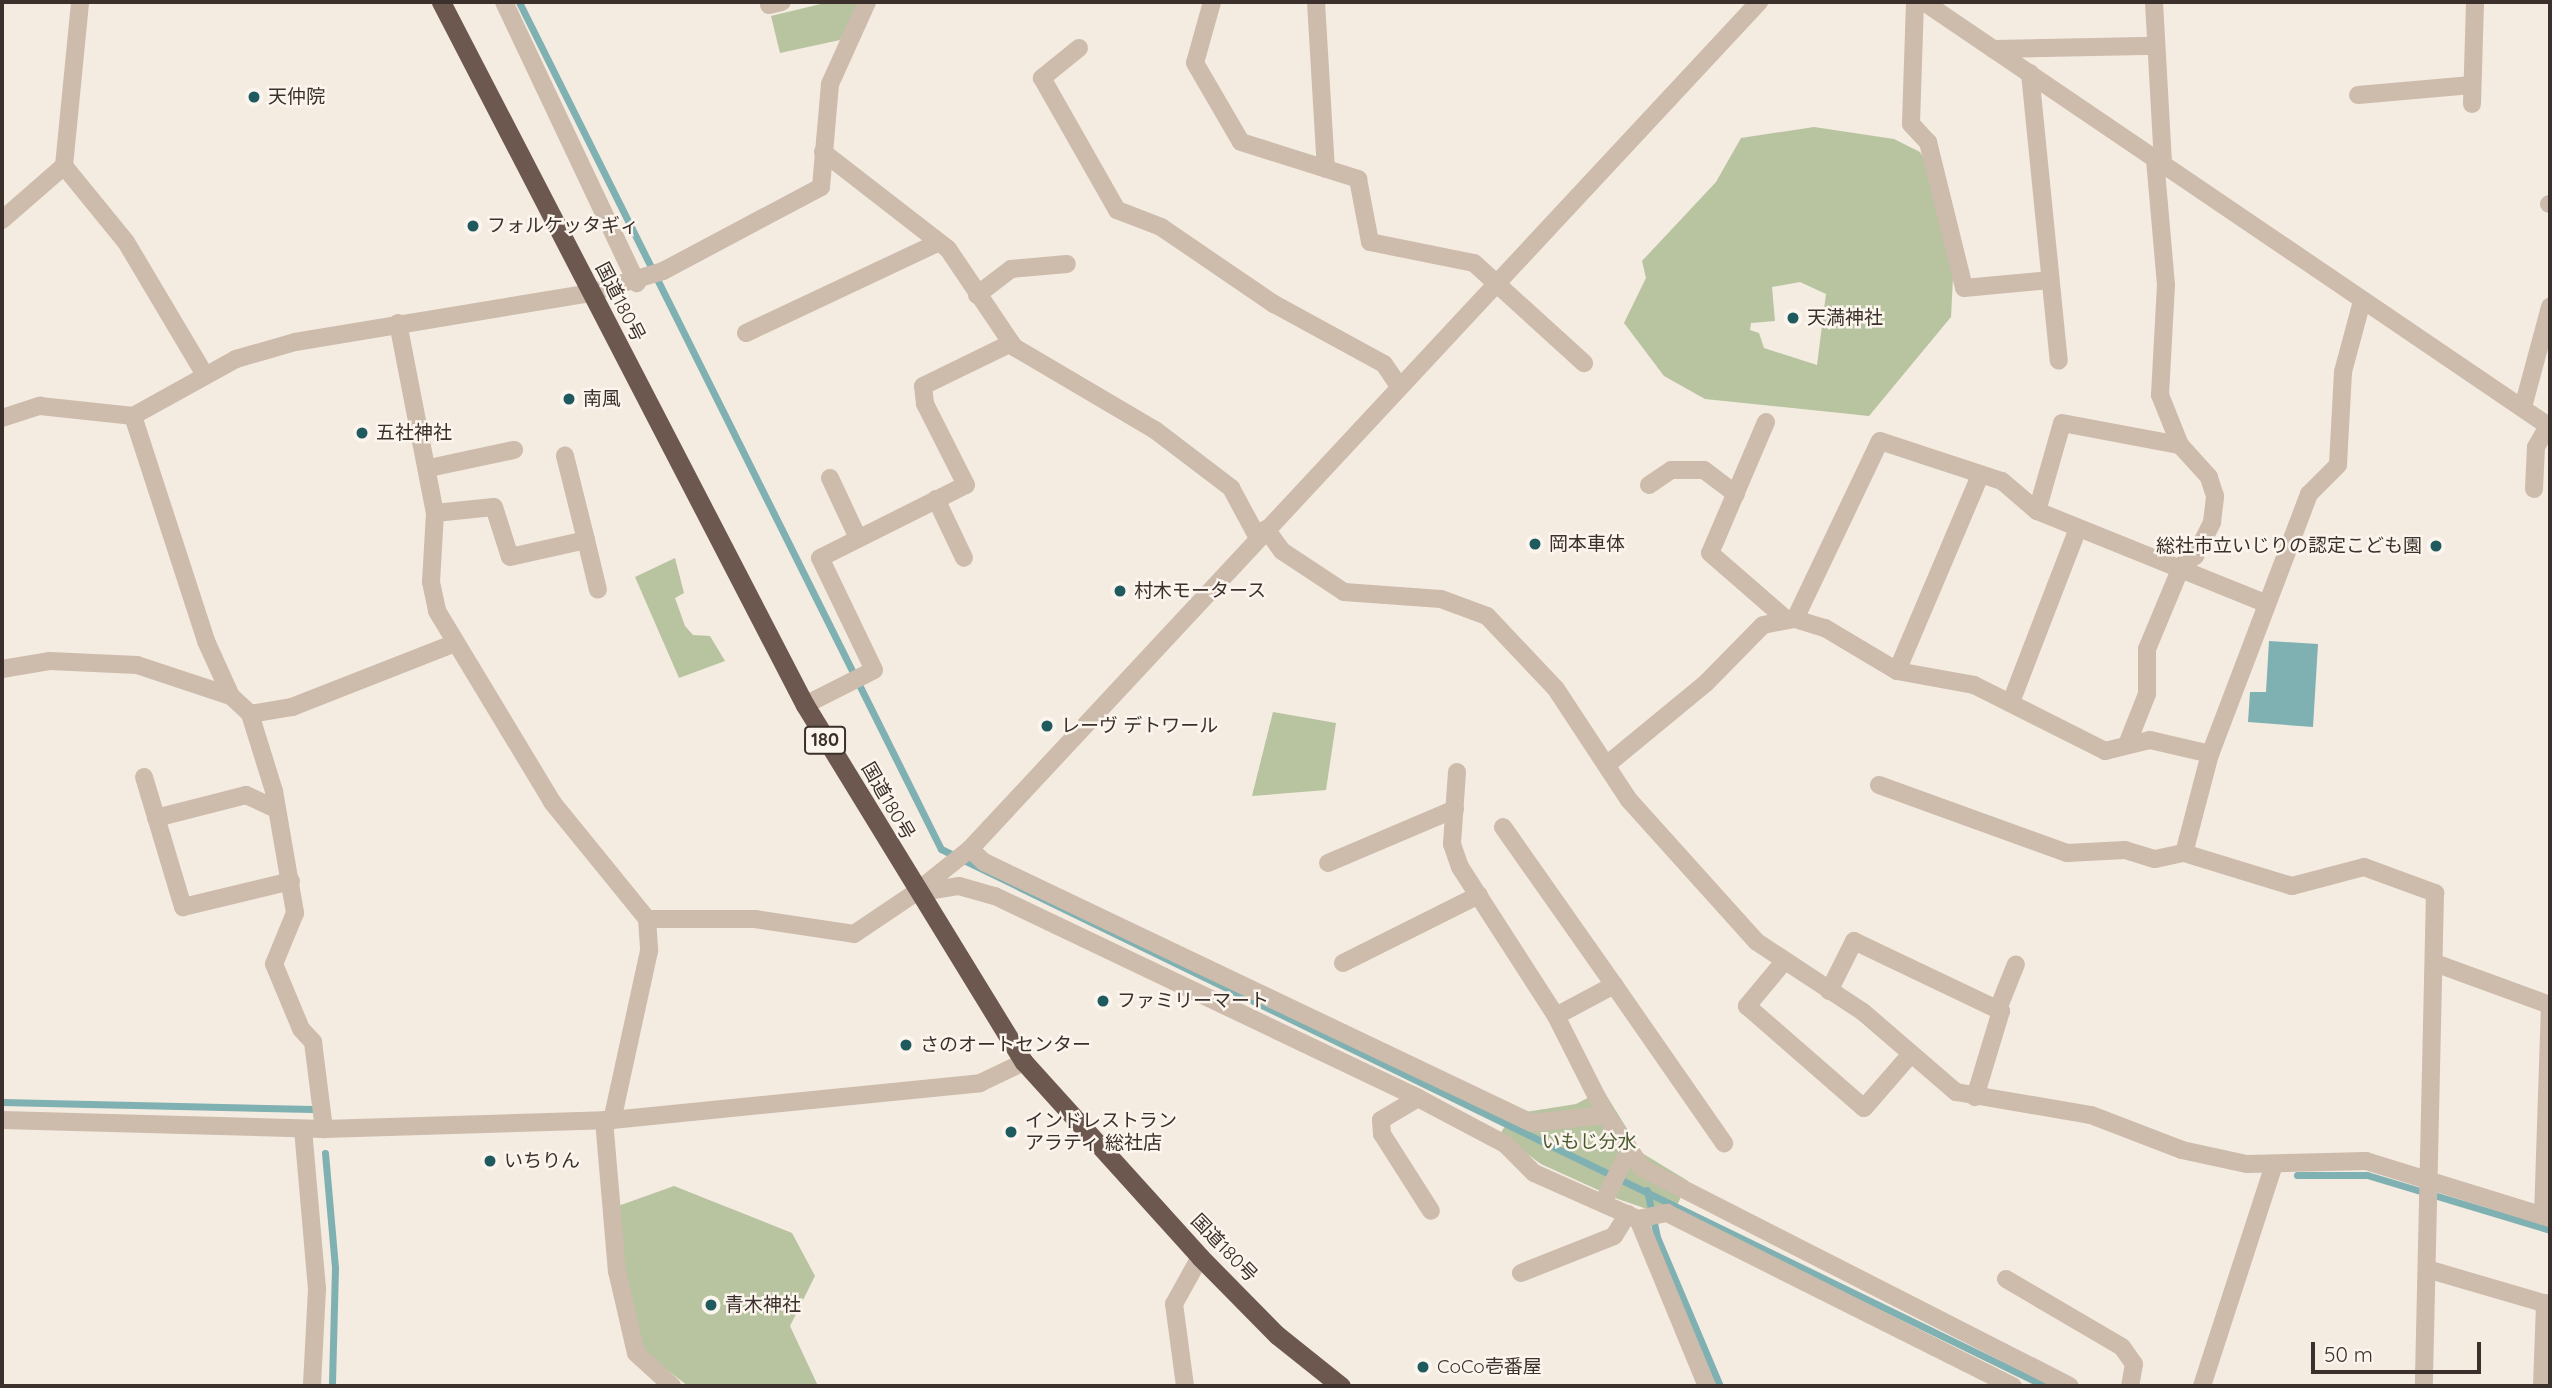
<!DOCTYPE html>
<html>
<head>
<meta charset="utf-8">
<style>
  body { margin:0 }
  #map { position:relative; width:2552px; height:1388px; overflow:hidden; background:#f4ebe1; font-family:Quicksand,"Noto Sans JP",sans-serif }
  div>[style] { position:absolute }
  [style*='--x'] { left:calc(var(--x)*1px); top:calc(var(--y)*1px); width:calc(var(--w)*1px); rotate:calc(var(--a)*1deg) }
  .green>* { inset:0; background:#b8c4a0 }
  .water>* { inset:0; background:#7fb0b2 }
  .stream>* { height:7px; margin:-3.5px; padding:0 3.5px; transform-origin:3.5px; border-radius:3.5px; background:#7fb0b2 }
  .minor>* { height:18px; margin:-9px; padding:0 9px; transform-origin:9px; border-radius:9px; background:#cdbbac }
  .tertiary>* { height:18px; margin:-9px; padding:0 9px; transform-origin:9px; border-radius:9px; background:#cdbbac }
  .trunk>* { height:19px; margin:-9.5px; padding:0 9.5px; transform-origin:9.5px; border-radius:9.5px; background:#6c584f }
  .dots>* { width:19px; height:19px; translate:-50% -50%; box-sizing:border-box; border:4px solid #fbf5ee; border-radius:50% }
  span { translate:-50% -50%; white-space:nowrap; text-align:center; line-height:1.15; -webkit-text-stroke:5px #fbf5ee; paint-order:stroke }
  .shield-label span { padding:2px 5px; background:#fbf5ee; border:2px solid; border-radius:5px; -webkit-text-stroke-width:0 }
  .shield-label { font-size:18px; color:#3b302b; font-weight:700 }
  .poi-label { font-size:19px; color:#3b302b }
  .left { translate:0 -50%; text-align:left }
  .right { translate:-100% -50%; text-align:right }
  .street-label { font-size:19px; color:#3b302b }
  .park-label { font-size:19px; color:#4a5a2e }
  .frame { position:absolute; inset:0; border:4px solid #3b302b; pointer-events:none }
  .scale { position:absolute; left:2311px; top:1342px; width:170px; height:32px; box-sizing:border-box; border:4px solid #3b302b; border-top:0; padding-left:9px; font-size:21px; line-height:24px; white-space:nowrap; color:#3b302b; -webkit-text-stroke:5px #fbf5ee; paint-order:stroke }
</style>
</head>
<body>
<div id="map">
  <div class="green">
    <i style="clip-path:polygon(829px 2px,861px 2px,840px 40px,780px 53px,771px 16px)"></i>
    <i style="clip-path:polygon(evenodd,1814px 127px,1894px 139px,1920px 152px,1930px 170px,1953px 278px,1951px 317px,1869px 416px,1705px 399px,1664px 376px,1624px 323px,1646px 278px,1642px 261px,1716px 182px,1741px 138px,1814px 127px,1800px 282px,1826px 294px,1817px 365px,1764px 348px,1759px 333px,1750px 330px,1751px 323px,1775px 321px,1772px 287px,1800px 282px)"></i>
    <i style="clip-path:polygon(675px 558px,684px 593px,675px 598px,685px 626px,693px 635px,710px 636px,725px 661px,679px 678px,635px 577px)"></i>
    <i style="clip-path:polygon(1273px 712px,1336px 723px,1326px 790px,1252px 796px)"></i>
    <i style="clip-path:polygon(1603px 1090px,1642px 1153px,1688px 1181px,1676px 1208px,1644px 1208px,1618px 1199px,1541px 1164px,1500px 1134px,1513px 1114px,1576px 1104px)"></i>
    <i style="clip-path:polygon(674px 1186px,792px 1233px,815px 1276px,790px 1326px,818px 1386px,688px 1386px,644px 1352px,622px 1270px,618px 1206px)"></i>
  </div>
  <div class="water">
    <i style="clip-path:polygon(2269px 641px,2318px 644px,2313px 727px,2248px 722px,2250px 692px,2266px 692px)"></i>
  </div>
  <div class="stream">
    <i style="--x:519;--y:2;--w:946;--a:63.52"></i>
    <i style="--x:941;--y:849;--w:1228;--a:25.94"></i>
    <i style="--x:2;--y:1102;--w:311;--a:1.3"></i>
    <i style="--x:325;--y:1153;--w:115;--a:85"></i>
    <i style="--x:335;--y:1268;--w:118;--a:91.5"></i>
    <i style="--x:2297;--y:1175;--w:70;--a:0"></i>
    <i style="--x:2367;--y:1175;--w:191;--a:16.7"></i>
    <i style="--x:1647;--y:1190;--w:48;--a:78"></i>
    <i style="--x:1657;--y:1237;--w:162;--a:67.1"></i>
  </div>
  <div class="minor">
    <i style="--x:504;--y:2;--w:311;--a:64.7"></i>
    <i style="--x:1212;--y:2;--w:63;--a:105.6"></i>
    <i style="--x:1195;--y:63;--w:91;--a:59.8"></i>
    <i style="--x:1241;--y:142;--w:123;--a:17.5"></i>
    <i style="--x:1358;--y:179;--w:64;--a:79.2"></i>
    <i style="--x:1370;--y:242;--w:106;--a:11.4"></i>
    <i style="--x:1474;--y:263;--w:149;--a:42.3"></i>
    <i style="--x:1316;--y:2;--w:167;--a:86.6"></i>
    <i style="--x:1915;--y:2;--w:122;--a:91.9"></i>
    <i style="--x:1911;--y:124;--w:25;--a:47"></i>
    <i style="--x:1928;--y:142;--w:150;--a:76.1"></i>
    <i style="--x:1964;--y:288;--w:86;--a:-5.3"></i>
    <i style="--x:1924;--y:2;--w:757;--a:34.17"></i>
    <i style="--x:2154;--y:2;--w:162;--a:86.8"></i>
    <i style="--x:769;--y:5;--w:13;--a:-13"></i>
    <i style="--x:1079;--y:48;--w:48;--a:141"></i>
    <i style="--x:1042;--y:78;--w:152;--a:60.4"></i>
    <i style="--x:1117;--y:210;--w:47;--a:21.1"></i>
    <i style="--x:1161;--y:227;--w:137;--a:34.3"></i>
    <i style="--x:1274;--y:304;--w:125;--a:28.6"></i>
    <i style="--x:1384;--y:364;--w:27;--a:56"></i>
    <i style="--x:1993;--y:49;--w:163;--a:-1.1"></i>
    <i style="--x:2030;--y:73;--w:289;--a:84.3"></i>
    <i style="--x:2358;--y:95;--w:114;--a:-5"></i>
    <i style="--x:2472;--y:104;--w:102;--a:-88.3"></i>
    <i style="--x:823;--y:152;--w:158;--a:37.8"></i>
    <i style="--x:948;--y:249;--w:118;--a:56"></i>
    <i style="--x:1014;--y:347;--w:164;--a:30.5"></i>
    <i style="--x:1155;--y:430;--w:96;--a:37.3"></i>
    <i style="--x:1231;--y:488;--w:57;--a:61.6"></i>
    <i style="--x:64;--y:166;--w:98;--a:50.8"></i>
    <i style="--x:126;--y:242;--w:155;--a:59.3"></i>
    <i style="--x:2549;--y:204;--w:1;--a:0"></i>
    <i style="--x:2;--y:220;--w:82;--a:-41.1"></i>
    <i style="--x:64;--y:166;--w:165;--a:-84.4"></i>
    <i style="--x:977;--y:295;--w:43;--a:-37.4"></i>
    <i style="--x:1011;--y:269;--w:56;--a:-5.1"></i>
    <i style="--x:2362;--y:301;--w:73;--a:105"></i>
    <i style="--x:2343;--y:372;--w:93;--a:93.1"></i>
    <i style="--x:2338;--y:465;--w:41;--a:135"></i>
    <i style="--x:2309;--y:494;--w:278;--a:110.8"></i>
    <i style="--x:2210;--y:754;--w:102;--a:104.7"></i>
    <i style="--x:2184;--y:853;--w:113;--a:17"></i>
    <i style="--x:2292;--y:886;--w:74;--a:-14.8"></i>
    <i style="--x:2364;--y:867;--w:76;--a:20.1"></i>
    <i style="--x:2435;--y:893;--w:493;--a:91.3"></i>
    <i style="--x:398;--y:323;--w:194;--a:79"></i>
    <i style="--x:435;--y:513;--w:69;--a:93.3"></i>
    <i style="--x:431;--y:582;--w:30;--a:78"></i>
    <i style="--x:437;--y:611;--w:223;--a:58.9"></i>
    <i style="--x:552;--y:802;--w:151;--a:50.9"></i>
    <i style="--x:647;--y:919;--w:32;--a:86"></i>
    <i style="--x:649;--y:951;--w:173;--a:102.3"></i>
    <i style="--x:746;--y:333;--w:213;--a:-25.2"></i>
    <i style="--x:2523;--y:407;--w:104;--a:-74.9"></i>
    <i style="--x:133;--y:416;--w:237;--a:72"></i>
    <i style="--x:206;--y:641;--w:60;--a:65.6"></i>
    <i style="--x:231;--y:696;--w:26;--a:43"></i>
    <i style="--x:250;--y:714;--w:81;--a:72.7"></i>
    <i style="--x:274;--y:791;--w:124;--a:80.2"></i>
    <i style="--x:295;--y:913;--w:55;--a:112.4"></i>
    <i style="--x:274;--y:964;--w:70;--a:67.4"></i>
    <i style="--x:301;--y:1029;--w:18;--a:47"></i>
    <i style="--x:313;--y:1042;--w:88;--a:82.8"></i>
    <i style="--x:2;--y:418;--w:40;--a:-18"></i>
    <i style="--x:40;--y:406;--w:94;--a:6.1"></i>
    <i style="--x:133;--y:416;--w:118;--a:-29"></i>
    <i style="--x:236;--y:359;--w:61;--a:-16.1"></i>
    <i style="--x:295;--y:342;--w:299;--a:-9.4"></i>
    <i style="--x:590;--y:293;--w:76;--a:-16.8"></i>
    <i style="--x:663;--y:271;--w:179;--a:-28"></i>
    <i style="--x:821;--y:187;--w:103;--a:-85"></i>
    <i style="--x:830;--y:84;--w:90;--a:-65.7"></i>
    <i style="--x:1766;--y:422;--w:142;--a:113.1"></i>
    <i style="--x:1710;--y:553;--w:101;--a:41"></i>
    <i style="--x:429;--y:468;--w:87;--a:-12"></i>
    <i style="--x:830;--y:478;--w:66;--a:65"></i>
    <i style="--x:1649;--y:485;--w:27;--a:-34"></i>
    <i style="--x:1671;--y:470;--w:33;--a:0"></i>
    <i style="--x:1704;--y:470;--w:40;--a:37"></i>
    <i style="--x:2534;--y:489;--w:42;--a:-87.3"></i>
    <i style="--x:2536;--y:447;--w:24;--a:-60"></i>
    <i style="--x:936;--y:499;--w:65;--a:64.6"></i>
    <i style="--x:2037;--y:511;--w:91;--a:-74.1"></i>
    <i style="--x:2062;--y:423;--w:120;--a:10.6"></i>
    <i style="--x:435;--y:513;--w:59;--a:-5.8"></i>
    <i style="--x:494;--y:507;--w:52;--a:72.3"></i>
    <i style="--x:510;--y:557;--w:78;--a:-12.6"></i>
    <i style="--x:586;--y:540;--w:87;--a:-104"></i>
    <i style="--x:1266;--y:529;--w:27;--a:54"></i>
    <i style="--x:1282;--y:551;--w:74;--a:33.5"></i>
    <i style="--x:1344;--y:592;--w:97;--a:4.1"></i>
    <i style="--x:1441;--y:599;--w:49;--a:20.3"></i>
    <i style="--x:1487;--y:616;--w:100;--a:46.6"></i>
    <i style="--x:1556;--y:689;--w:133;--a:56.7"></i>
    <i style="--x:1629;--y:800;--w:191;--a:48"></i>
    <i style="--x:1757;--y:942;--w:127;--a:33.4"></i>
    <i style="--x:1863;--y:1012;--w:123;--a:40.7"></i>
    <i style="--x:1956;--y:1092;--w:137;--a:9.7"></i>
    <i style="--x:2091;--y:1115;--w:97;--a:21"></i>
    <i style="--x:2182;--y:1150;--w:66;--a:12.2"></i>
    <i style="--x:2247;--y:1164;--w:119;--a:-1.4"></i>
    <i style="--x:2366;--y:1161;--w:193;--a:17.2"></i>
    <i style="--x:586;--y:540;--w:51;--a:76.5"></i>
    <i style="--x:1795;--y:619;--w:197;--a:-64.5"></i>
    <i style="--x:1880;--y:441;--w:128;--a:18.2"></i>
    <i style="--x:2002;--y:481;--w:46;--a:40.6"></i>
    <i style="--x:2037;--y:511;--w:248;--a:22"></i>
    <i style="--x:2;--y:669;--w:49;--a:-9.5"></i>
    <i style="--x:50;--y:661;--w:87;--a:2.6"></i>
    <i style="--x:137;--y:665;--w:99;--a:18.3"></i>
    <i style="--x:1897;--y:671;--w:213;--a:-67"></i>
    <i style="--x:2011;--y:702;--w:186;--a:-68.9"></i>
    <i style="--x:805;--y:705;--w:77;--a:-26.9"></i>
    <i style="--x:874;--y:670;--w:124;--a:-115.7"></i>
    <i style="--x:820;--y:558;--w:163;--a:-26.6"></i>
    <i style="--x:966;--y:485;--w:91;--a:-116.8"></i>
    <i style="--x:925;--y:404;--w:18;--a:-96"></i>
    <i style="--x:923;--y:386;--w:98;--a:-26"></i>
    <i style="--x:250;--y:714;--w:43;--a:-9.5"></i>
    <i style="--x:292;--y:707;--w:175;--a:-21.4"></i>
    <i style="--x:2128;--y:742;--w:52;--a:-68.4"></i>
    <i style="--x:2147;--y:694;--w:45;--a:-90"></i>
    <i style="--x:2147;--y:649;--w:91;--a:-67.4"></i>
    <i style="--x:2182;--y:565;--w:16;--a:-35"></i>
    <i style="--x:2195;--y:556;--w:38;--a:-63"></i>
    <i style="--x:2212;--y:522;--w:26;--a:-83"></i>
    <i style="--x:2215;--y:496;--w:20;--a:-108"></i>
    <i style="--x:2209;--y:477;--w:43;--a:-132.2"></i>
    <i style="--x:2180;--y:445;--w:54;--a:-111.8"></i>
    <i style="--x:2160;--y:395;--w:110;--a:-86.9"></i>
    <i style="--x:2166;--y:285;--w:126;--a:-95"></i>
    <i style="--x:1609;--y:763;--w:126;--a:-39.5"></i>
    <i style="--x:1706;--y:683;--w:81;--a:-45.5"></i>
    <i style="--x:1763;--y:625;--w:33;--a:-11"></i>
    <i style="--x:1795;--y:619;--w:31;--a:17"></i>
    <i style="--x:1825;--y:628;--w:84;--a:30.8"></i>
    <i style="--x:1897;--y:671;--w:78;--a:10.3"></i>
    <i style="--x:1974;--y:685;--w:147;--a:26.7"></i>
    <i style="--x:2105;--y:751;--w:46;--a:-13.7"></i>
    <i style="--x:2150;--y:740;--w:62;--a:13.1"></i>
    <i style="--x:1457;--y:772;--w:72;--a:94"></i>
    <i style="--x:1452;--y:844;--w:24;--a:71"></i>
    <i style="--x:1460;--y:867;--w:177;--a:57.2"></i>
    <i style="--x:1556;--y:1016;--w:111;--a:63.2"></i>
    <i style="--x:144;--y:777;--w:136;--a:73.3"></i>
    <i style="--x:183;--y:907;--w:111;--a:-13.5"></i>
    <i style="--x:1879;--y:785;--w:200;--a:19.9"></i>
    <i style="--x:2067;--y:853;--w:58;--a:-3"></i>
    <i style="--x:2125;--y:850;--w:31;--a:17"></i>
    <i style="--x:2155;--y:859;--w:30;--a:-12"></i>
    <i style="--x:156;--y:818;--w:93;--a:-14.3"></i>
    <i style="--x:246;--y:795;--w:33;--a:25"></i>
    <i style="--x:1503;--y:827;--w:193;--a:54.9"></i>
    <i style="--x:970;--y:849;--w:19;--a:43"></i>
    <i style="--x:984;--y:862;--w:607;--a:25.47"></i>
    <i style="--x:1532;--y:1123;--w:74;--a:-6.2"></i>
    <i style="--x:1606;--y:1115;--w:64;--a:55.8"></i>
    <i style="--x:1642;--y:1168;--w:480;--a:27"></i>
    <i style="--x:1328;--y:863;--w:138;--a:-23"></i>
    <i style="--x:647;--y:919;--w:108;--a:0"></i>
    <i style="--x:755;--y:919;--w:100;--a:8.6"></i>
    <i style="--x:854;--y:934;--w:73;--a:-33.9"></i>
    <i style="--x:915;--y:893;--w:45;--a:-9"></i>
    <i style="--x:959;--y:886;--w:37;--a:16"></i>
    <i style="--x:995;--y:896;--w:469;--a:25.5"></i>
    <i style="--x:1418;--y:1098;--w:98;--a:27.9"></i>
    <i style="--x:1505;--y:1144;--w:41;--a:45"></i>
    <i style="--x:1534;--y:1173;--w:114;--a:23.9"></i>
    <i style="--x:1638;--y:1219;--w:30;--a:-12"></i>
    <i style="--x:1667;--y:1213;--w:387;--a:26.6"></i>
    <i style="--x:1343;--y:963;--w:152;--a:-26.6"></i>
    <i style="--x:2435;--y:963;--w:122;--a:20.1"></i>
    <i style="--x:1782;--y:964;--w:55;--a:129.8"></i>
    <i style="--x:1747;--y:1006;--w:155;--a:41.1"></i>
    <i style="--x:1864;--y:1108;--w:70;--a:-49"></i>
    <i style="--x:1829;--y:991;--w:56;--a:-63.4"></i>
    <i style="--x:1854;--y:941;--w:163;--a:25.5"></i>
    <i style="--x:2001;--y:1011;--w:90;--a:106.8"></i>
    <i style="--x:1998;--y:1009;--w:48;--a:-68.2"></i>
    <i style="--x:1556;--y:1016;--w:66;--a:-28.1"></i>
    <i style="--x:1614;--y:985;--w:193;--a:55.2"></i>
    <i style="--x:1418;--y:1098;--w:43;--a:149.3"></i>
    <i style="--x:1381;--y:1120;--w:14;--a:86"></i>
    <i style="--x:1382;--y:1134;--w:91;--a:57.5"></i>
    <i style="--x:604;--y:1120;--w:152;--a:85.1"></i>
    <i style="--x:617;--y:1271;--w:84;--a:77"></i>
    <i style="--x:636;--y:1353;--w:49;--a:42.5"></i>
    <i style="--x:303;--y:1129;--w:161;--a:85"></i>
    <i style="--x:317;--y:1289;--w:97;--a:93"></i>
    <i style="--x:1603;--y:1203;--w:57;--a:-63.9"></i>
    <i style="--x:2543;--y:1216;--w:211;--a:-88.1"></i>
    <i style="--x:1638;--y:1219;--w:181;--a:67.6"></i>
    <i style="--x:2427;--y:1269;--w:128;--a:16.3"></i>
    <i style="--x:1521;--y:1273;--w:100;--a:-21.7"></i>
    <i style="--x:1614;--y:1236;--w:26;--a:-58"></i>
    <i style="--x:2006;--y:1279;--w:134;--a:30.4"></i>
    <i style="--x:2122;--y:1347;--w:21;--a:55"></i>
    <i style="--x:2134;--y:1364;--w:22;--a:100"></i>
    <i style="--x:1185;--y:1386;--w:83;--a:-97.6"></i>
    <i style="--x:1174;--y:1304;--w:54;--a:-61"></i>
    <i style="--x:2202;--y:1386;--w:229;--a:-72"></i>
    <i style="--x:2542;--y:1386;--w:83;--a:-87.9"></i>
  </div>
  <div class="tertiary">
    <i style="--x:915;--y:893;--w:70;--a:-38.7"></i>
    <i style="--x:970;--y:849;--w:1158;--a:-47.03"></i>
    <i style="--x:2;--y:1120;--w:322;--a:1.6"></i>
    <i style="--x:324;--y:1129;--w:288;--a:-1.8"></i>
    <i style="--x:612;--y:1120;--w:370;--a:-5.7"></i>
    <i style="--x:980;--y:1083;--w:49;--a:-25.5"></i>
  </div>
  <div class="trunk">
    <i style="--x:441;--y:2;--w:792;--a:62.63"></i>
    <i style="--x:805;--y:705;--w:419;--a:58.5"></i>
    <i style="--x:1024;--y:1062;--w:263;--a:47.9"></i>
    <i style="--x:1200;--y:1257;--w:110;--a:45.4"></i>
    <i style="--x:1277;--y:1335;--w:82;--a:38.6"></i>
  </div>
  <div class="dots">
    <i style="left:254px;top:97px;background:#1f5a5e"></i>
    <i style="left:473px;top:226px;background:#1f5a5e"></i>
    <i style="left:1793px;top:318px;background:#1f5a5e"></i>
    <i style="left:569px;top:399px;background:#1f5a5e"></i>
    <i style="left:362px;top:433px;background:#1f5a5e"></i>
    <i style="left:1535px;top:544px;background:#1f5a5e"></i>
    <i style="left:2436px;top:546px;background:#1f5a5e"></i>
    <i style="left:1120px;top:591px;background:#1f5a5e"></i>
    <i style="left:1047px;top:726px;background:#1f5a5e"></i>
    <i style="left:1103px;top:1001px;background:#1f5a5e"></i>
    <i style="left:906px;top:1045px;background:#1f5a5e"></i>
    <i style="left:1011px;top:1132px;background:#1f5a5e"></i>
    <i style="left:490px;top:1161px;background:#1f5a5e"></i>
    <i style="left:711px;top:1305px;background:#1f5a5e"></i>
    <i style="left:1423px;top:1367px;background:#1f5a5e"></i>
  </div>
  <div class="shield-label">
    <span style="left:825px;top:740px">180</span>
  </div>
  <div class="poi-label">
    <span class="left" style="left:268px;top:97px">天仲院</span>
    <span class="left" style="left:487px;top:226px">フォルケッタギィ</span>
    <span class="left" style="left:1807px;top:318px">天満神社</span>
    <span class="left" style="left:583px;top:399px">南風</span>
    <span class="left" style="left:376px;top:433px">五社神社</span>
    <span class="left" style="left:1549px;top:544px">岡本車体</span>
    <span class="right" style="left:2422px;top:546px">総社市立いじりの認定こども園</span>
    <span class="left" style="left:1134px;top:591px">村木モータース</span>
    <span class="left" style="left:1061px;top:726px">レーヴ デトワール</span>
    <span class="left" style="left:1117px;top:1001px">ファミリーマート</span>
    <span class="left" style="left:920px;top:1045px">さのオートセンター</span>
    <span class="left" style="left:1025px;top:1132px">インドレストラン<br>アラティ 総社店</span>
    <span class="left" style="left:504px;top:1161px">いちりん</span>
    <span class="left" style="left:725px;top:1305px">青木神社</span>
    <span class="left" style="left:1437px;top:1367px">CoCo壱番屋</span>
  </div>
  <div class="street-label">
    <span style="left:620px;top:302px;rotate:63deg">国道180号</span>
    <span style="left:888px;top:801px;rotate:60deg">国道180号</span>
    <span style="left:1224px;top:1248px;rotate:46deg">国道180号</span>
  </div>
  <div class="park-label">
    <span style="left:1589px;top:1142px">いもじ分水</span>
  </div>
  <div class="frame"></div>
  <div class="scale">50 m</div>
</div>
</body>
</html>
